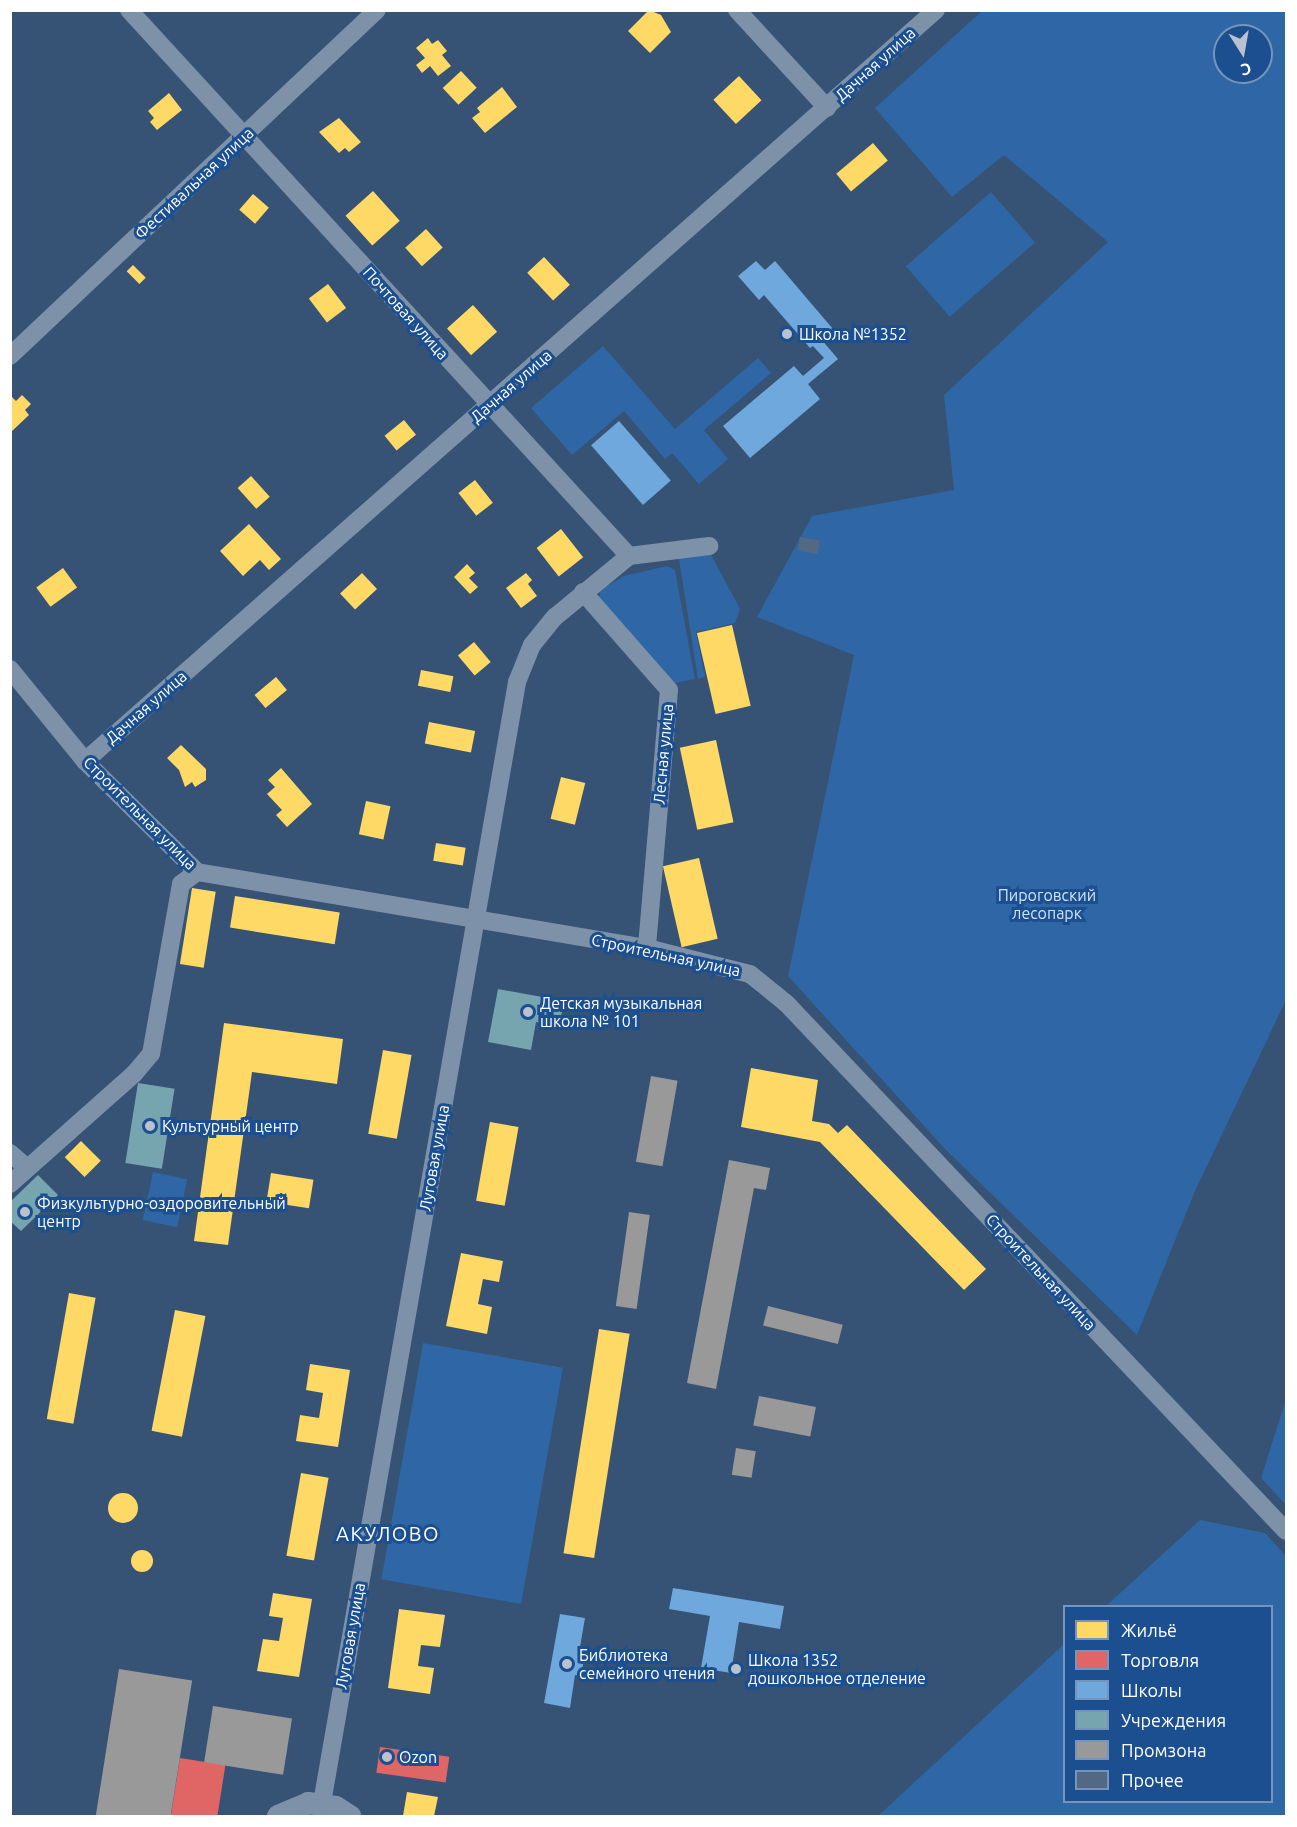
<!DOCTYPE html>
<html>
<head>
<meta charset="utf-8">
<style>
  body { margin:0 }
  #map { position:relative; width:1297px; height:1827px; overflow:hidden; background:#365274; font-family:Ubuntu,sans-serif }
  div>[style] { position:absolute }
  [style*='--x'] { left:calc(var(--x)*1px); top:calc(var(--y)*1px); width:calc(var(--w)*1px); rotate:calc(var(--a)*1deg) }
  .green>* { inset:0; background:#2f66a5; transform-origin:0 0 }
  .homes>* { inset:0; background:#ffd966; transform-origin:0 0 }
  .round { border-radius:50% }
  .shops>* { inset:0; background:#e06666; transform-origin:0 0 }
  .schools>* { inset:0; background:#6fa8dc; transform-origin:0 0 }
  .public>* { inset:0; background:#76a5af; transform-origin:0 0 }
  .industry>* { inset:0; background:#999; transform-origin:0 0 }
  .building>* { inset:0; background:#526984; transform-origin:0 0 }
  .minor>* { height:18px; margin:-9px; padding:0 9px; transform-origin:9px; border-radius:9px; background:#7d92a8 }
  .tertiary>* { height:22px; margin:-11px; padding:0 11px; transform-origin:11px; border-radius:11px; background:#7d92a8 }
  .dots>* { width:16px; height:16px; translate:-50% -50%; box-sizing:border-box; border:3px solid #1b4f8f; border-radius:50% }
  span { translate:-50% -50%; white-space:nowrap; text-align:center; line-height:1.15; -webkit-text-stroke:6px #1b4f8f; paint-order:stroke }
  .street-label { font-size:16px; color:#fff }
  .poi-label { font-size:16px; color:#fff }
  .left { translate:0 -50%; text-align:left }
  .park-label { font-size:16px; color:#cfe3fa }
  .quarter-label { font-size:20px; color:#fff; letter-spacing:1.5px }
  .frame { position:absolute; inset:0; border:12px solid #fff; pointer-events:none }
  .legend { position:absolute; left:1063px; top:1605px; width:210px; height:198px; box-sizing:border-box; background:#1b4f8f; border:2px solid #7695bc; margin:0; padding:8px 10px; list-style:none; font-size:18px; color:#fff }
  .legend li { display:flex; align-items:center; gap:12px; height:30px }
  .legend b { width:30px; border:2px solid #7695bc }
  .north { position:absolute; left:1213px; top:24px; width:60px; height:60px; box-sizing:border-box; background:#1b4f8f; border:2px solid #7695bc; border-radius:50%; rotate:169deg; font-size:16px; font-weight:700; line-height:24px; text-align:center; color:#fff }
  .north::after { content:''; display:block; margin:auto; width:21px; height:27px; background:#b9c2ce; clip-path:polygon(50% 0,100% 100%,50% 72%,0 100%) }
</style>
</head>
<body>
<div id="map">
  <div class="green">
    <i style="clip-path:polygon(evenodd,982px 11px,1286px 11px,1286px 1000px,1195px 1191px,1137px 1335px,945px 1149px,788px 976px,854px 655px,757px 617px,812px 516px,954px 490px,944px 395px,1108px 242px,1004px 155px,952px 197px,875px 108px,982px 11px,1225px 36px,1261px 36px,1261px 72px,1225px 72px,1225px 36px)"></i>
    <i style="left:991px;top:192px;width:67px;height:113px;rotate:49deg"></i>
    <i style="clip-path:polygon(603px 346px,675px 429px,758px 358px,771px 373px,704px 430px,728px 459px,699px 484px,672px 453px,665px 459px,624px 411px,572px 455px,531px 408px)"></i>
    <i style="clip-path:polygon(708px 549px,740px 609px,735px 623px,696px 632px,705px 677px,698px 679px,678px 553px)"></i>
    <i style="clip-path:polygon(667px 566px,675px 570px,695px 679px,669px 684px,599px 598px,600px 590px,624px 576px)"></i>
    <i style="left:153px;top:1172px;width:35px;height:49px;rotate:12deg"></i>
    <i style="left:423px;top:1343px;width:142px;height:240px;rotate:10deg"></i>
    <i style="clip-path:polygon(1286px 1399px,1286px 1505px,1261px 1478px)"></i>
    <i style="clip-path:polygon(1200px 1520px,1265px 1533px,1286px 1556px,1286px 1816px,878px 1816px,1064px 1644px,1064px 1802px,1272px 1802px,1272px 1606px,1106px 1606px)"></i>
  </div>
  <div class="homes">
    <i style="clip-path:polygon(649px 10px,661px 15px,671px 32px,650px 53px,628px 31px)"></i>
    <i style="clip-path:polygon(428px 38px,432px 44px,438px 40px,447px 51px,442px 55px,451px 66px,438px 76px,430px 66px,422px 73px,416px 65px,425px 58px,416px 48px)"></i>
    <i style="left:461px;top:71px;width:23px;height:25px;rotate:47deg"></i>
    <i style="left:739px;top:76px;width:33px;height:35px;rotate:47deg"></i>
    <i style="clip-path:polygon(502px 87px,517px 107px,485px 133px,472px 118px,480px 112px,477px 108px)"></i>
    <i style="clip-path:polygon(169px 93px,182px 110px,157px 130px,150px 122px,154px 118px,148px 111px)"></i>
    <i style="clip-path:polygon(339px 118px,361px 142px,349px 152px,345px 148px,339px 153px,319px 132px)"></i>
    <i style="left:873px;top:143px;width:23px;height:48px;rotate:50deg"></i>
    <i style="left:373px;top:191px;width:40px;height:37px;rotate:48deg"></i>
    <i style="left:253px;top:194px;width:21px;height:21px;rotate:41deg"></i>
    <i style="left:426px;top:229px;width:25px;height:28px;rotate:48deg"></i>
    <i style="left:544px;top:257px;width:38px;height:23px;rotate:47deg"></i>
    <i style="left:133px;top:265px;width:18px;height:9px;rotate:45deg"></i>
    <i style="left:328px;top:284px;width:30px;height:24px;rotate:53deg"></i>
    <i style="left:473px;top:305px;width:36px;height:35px;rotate:48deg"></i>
    <i style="clip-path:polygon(10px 395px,16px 401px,22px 395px,31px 404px,25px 410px,29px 415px,10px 433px)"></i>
    <i style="left:404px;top:420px;width:19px;height:25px;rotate:51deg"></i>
    <i style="left:251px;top:476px;width:28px;height:18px;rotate:48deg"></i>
    <i style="left:475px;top:480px;width:29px;height:21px;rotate:52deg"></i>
    <i style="clip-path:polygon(249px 524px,281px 559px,269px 570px,260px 560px,243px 576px,220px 551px)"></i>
    <i style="left:561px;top:529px;width:36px;height:31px;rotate:52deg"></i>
    <i style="clip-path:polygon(467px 564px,475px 573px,469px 578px,478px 587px,470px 594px,454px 577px)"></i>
    <i style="left:63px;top:568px;width:24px;height:33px;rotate:54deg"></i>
    <i style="left:362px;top:573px;width:22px;height:30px;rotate:47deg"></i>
    <i style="clip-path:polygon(526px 573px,532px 580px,528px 584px,537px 596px,521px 608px,506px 588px)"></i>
    <i style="left:732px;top:625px;width:83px;height:36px;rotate:77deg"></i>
    <i style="left:474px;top:642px;width:26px;height:21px;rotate:50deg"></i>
    <i style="left:421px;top:670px;width:33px;height:16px;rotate:11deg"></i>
    <i style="left:276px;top:677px;width:17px;height:28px;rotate:50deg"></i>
    <i style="left:429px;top:722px;width:47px;height:22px;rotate:11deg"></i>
    <i style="left:716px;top:740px;width:84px;height:37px;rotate:78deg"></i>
    <i style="clip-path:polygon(181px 745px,206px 769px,206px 780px,195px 787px,192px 782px,185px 787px,179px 770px,167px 758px)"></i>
    <i style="clip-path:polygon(281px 768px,312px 804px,287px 827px,276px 815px,282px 810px,267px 794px,275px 787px,268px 780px)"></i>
    <i style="left:561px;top:777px;width:25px;height:43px;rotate:14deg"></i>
    <i style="left:366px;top:801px;width:25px;height:34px;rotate:12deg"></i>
    <i style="left:436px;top:843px;width:30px;height:18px;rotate:9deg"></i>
    <i style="left:699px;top:858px;width:83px;height:37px;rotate:77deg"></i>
    <i style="left:192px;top:888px;width:24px;height:77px;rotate:9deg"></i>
    <i style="left:235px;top:896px;width:106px;height:32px;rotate:9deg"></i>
    <i style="clip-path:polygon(224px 1023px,343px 1039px,337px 1084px,252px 1072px,228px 1245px,194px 1241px)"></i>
    <i style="left:383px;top:1050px;width:29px;height:85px;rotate:10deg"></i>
    <i style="clip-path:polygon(751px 1068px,818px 1080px,812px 1121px,829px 1124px,838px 1133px,847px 1125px,986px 1269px,964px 1290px,820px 1142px,741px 1127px)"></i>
    <i style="left:490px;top:1122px;width:29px;height:80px;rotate:10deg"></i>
    <i style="left:81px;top:1141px;width:28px;height:23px;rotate:45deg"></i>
    <i style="left:271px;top:1173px;width:43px;height:29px;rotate:9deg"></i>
    <i style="clip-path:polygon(461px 1253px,503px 1261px,499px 1282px,483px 1279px,478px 1304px,492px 1307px,487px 1334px,446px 1326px)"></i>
    <i style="left:69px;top:1293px;width:27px;height:128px;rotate:10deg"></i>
    <i style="left:175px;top:1310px;width:31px;height:123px;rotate:11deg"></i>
    <i style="left:599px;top:1329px;width:31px;height:227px;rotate:9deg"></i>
    <i style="clip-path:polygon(310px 1364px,350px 1370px,338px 1447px,296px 1441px,300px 1415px,319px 1418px,323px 1393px,306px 1390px)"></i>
    <i style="left:301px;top:1473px;width:28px;height:84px;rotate:10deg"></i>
    <i class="round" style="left:108px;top:1493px;width:30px;height:30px"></i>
    <i class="round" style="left:131px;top:1550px;width:22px;height:22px"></i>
    <i style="clip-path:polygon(273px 1593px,312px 1599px,299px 1677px,257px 1671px,263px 1639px,279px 1641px,283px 1618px,269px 1616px)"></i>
    <i style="clip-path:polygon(399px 1609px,445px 1615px,440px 1647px,421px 1645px,418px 1666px,434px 1668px,430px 1694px,388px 1688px)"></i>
    <i style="clip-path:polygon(407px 1792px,438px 1797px,434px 1816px,403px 1816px)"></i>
  </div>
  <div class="shops">
    <i style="left:380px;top:1747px;width:70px;height:26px;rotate:8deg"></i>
    <i style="left:180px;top:1758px;width:46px;height:59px;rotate:9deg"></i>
  </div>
  <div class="schools">
    <i style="clip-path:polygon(756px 261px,765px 270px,775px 261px,833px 329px,821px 339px,838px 359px,808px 384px,820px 399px,750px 458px,723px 426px,794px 366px,803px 376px,824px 358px,813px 346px,810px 348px,764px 295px,759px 300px,738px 276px)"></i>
    <i style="left:619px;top:421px;width:79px;height:37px;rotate:49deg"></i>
    <i style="clip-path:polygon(673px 1588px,784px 1606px,780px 1629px,739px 1622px,731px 1673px,701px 1668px,710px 1616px,669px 1609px)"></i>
    <i style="clip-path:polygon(560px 1614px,585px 1618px,579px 1653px,585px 1654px,581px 1676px,575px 1675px,570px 1708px,544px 1703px)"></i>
  </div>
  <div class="public">
    <i style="clip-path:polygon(498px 989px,564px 1001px,559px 1027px,536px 1022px,531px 1050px,488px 1042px)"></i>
    <i style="left:138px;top:1083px;width:37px;height:81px;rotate:9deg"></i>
    <i style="clip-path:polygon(38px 1175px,58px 1195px,21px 1231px,10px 1221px,10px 1202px)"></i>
  </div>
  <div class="industry">
    <i style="left:651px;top:1076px;width:27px;height:87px;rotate:10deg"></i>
    <i style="clip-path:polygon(729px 1160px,770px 1168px,766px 1190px,754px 1188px,716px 1389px,687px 1383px)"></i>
    <i style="left:629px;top:1212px;width:21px;height:95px;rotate:8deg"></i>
    <i style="left:768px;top:1306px;width:77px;height:20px;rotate:14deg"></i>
    <i style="left:759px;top:1396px;width:58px;height:30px;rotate:11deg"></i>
    <i style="left:736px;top:1448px;width:20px;height:27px;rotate:9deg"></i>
    <i style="left:119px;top:1669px;width:74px;height:149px;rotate:9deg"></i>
    <i style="left:213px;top:1706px;width:80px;height:57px;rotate:9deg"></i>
  </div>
  <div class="building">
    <i style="left:800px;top:537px;width:20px;height:14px;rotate:9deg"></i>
  </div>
  <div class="minor">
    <i style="--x:129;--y:10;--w:740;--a:47.52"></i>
    <i style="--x:737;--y:10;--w:133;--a:47.4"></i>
    <i style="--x:10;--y:356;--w:504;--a:-43.31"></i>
    <i style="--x:629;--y:556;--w:81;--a:-7.1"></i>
    <i style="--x:583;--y:592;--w:130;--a:48.7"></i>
    <i style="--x:669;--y:690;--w:259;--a:94.9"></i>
    <i style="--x:10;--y:669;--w:119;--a:50.8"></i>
    <i style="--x:85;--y:761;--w:158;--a:44.7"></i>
    <i style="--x:197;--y:872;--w:456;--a:9.6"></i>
    <i style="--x:647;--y:948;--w:106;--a:14.2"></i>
    <i style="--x:750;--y:974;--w:46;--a:38.9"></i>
    <i style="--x:786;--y:1003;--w:727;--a:46.56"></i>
    <i style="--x:85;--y:761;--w:1135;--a:-41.43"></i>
    <i style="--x:10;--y:1153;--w:23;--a:41"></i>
    <i style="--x:10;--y:1184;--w:166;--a:-41.6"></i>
    <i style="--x:134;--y:1074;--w:26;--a:-50"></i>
    <i style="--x:151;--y:1054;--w:173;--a:-80"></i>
    <i style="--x:181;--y:884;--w:20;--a:-37"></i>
    <i style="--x:322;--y:1803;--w:1138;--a:-80.13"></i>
    <i style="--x:517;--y:682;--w:40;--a:-68"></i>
    <i style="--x:532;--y:645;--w:36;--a:-51"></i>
    <i style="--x:555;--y:617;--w:96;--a:-39.5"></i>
  </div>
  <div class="tertiary">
    <i style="--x:278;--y:1816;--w:33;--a:-23"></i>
    <i style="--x:308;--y:1803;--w:28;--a:8"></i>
    <i style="--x:336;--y:1807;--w:17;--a:33"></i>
  </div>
  <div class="dots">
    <i style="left:787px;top:334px;background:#b9c2ce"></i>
    <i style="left:528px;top:1012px;background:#b9c2ce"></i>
    <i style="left:150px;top:1126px;background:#b9c2ce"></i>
    <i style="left:25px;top:1212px;background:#b9c2ce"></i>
    <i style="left:567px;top:1664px;background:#b9c2ce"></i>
    <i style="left:736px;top:1669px;background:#b9c2ce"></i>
    <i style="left:387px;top:1757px;background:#b9c2ce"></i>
  </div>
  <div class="street-label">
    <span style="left:875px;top:64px;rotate:-42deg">Дачная улица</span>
    <span style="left:194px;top:183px;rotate:-43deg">Фестивальная улица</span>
    <span style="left:406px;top:313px;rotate:48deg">Почтовая улица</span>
    <span style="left:511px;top:386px;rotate:-41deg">Дачная улица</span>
    <span style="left:146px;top:707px;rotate:-41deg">Дачная улица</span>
    <span style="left:663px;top:754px;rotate:-85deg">Лесная улица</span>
    <span style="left:140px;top:813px;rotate:45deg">Строительная улица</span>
    <span style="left:666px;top:955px;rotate:12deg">Строительная улица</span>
    <span style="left:434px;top:1158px;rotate:-80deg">Луговая улица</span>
    <span style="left:1041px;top:1272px;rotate:47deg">Строительная улица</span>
    <span style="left:350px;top:1636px;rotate:-80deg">Луговая улица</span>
  </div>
  <div class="poi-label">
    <span class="left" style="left:799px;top:334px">Школа №1352</span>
    <span class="left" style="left:540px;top:1012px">Детская музыкальная<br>школа № 101</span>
    <span class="left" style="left:162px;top:1126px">Культурный центр</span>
    <span class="left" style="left:37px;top:1212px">Физкультурно-оздоровительный<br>центр</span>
    <span class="left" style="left:579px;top:1664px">Библиотека<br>семейного чтения</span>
    <span class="left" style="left:748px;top:1669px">Школа 1352<br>дошкольное отделение</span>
    <span class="left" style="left:399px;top:1757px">Ozon</span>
  </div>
  <div class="park-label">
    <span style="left:1047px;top:904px">Пироговский<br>лесопарк</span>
  </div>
  <div class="quarter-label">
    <span style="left:388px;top:1533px">АКУЛОВО</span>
  </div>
  <div class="frame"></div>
  <ul class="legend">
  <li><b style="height:16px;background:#ffd966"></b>Жильё</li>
  <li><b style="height:16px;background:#e06666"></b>Торговля</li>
  <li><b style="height:16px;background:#6fa8dc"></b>Школы</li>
  <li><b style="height:16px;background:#76a5af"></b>Учреждения</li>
  <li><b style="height:16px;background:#999"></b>Промзона</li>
  <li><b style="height:16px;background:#526984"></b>Прочее</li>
  </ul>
  <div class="north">С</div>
</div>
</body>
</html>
